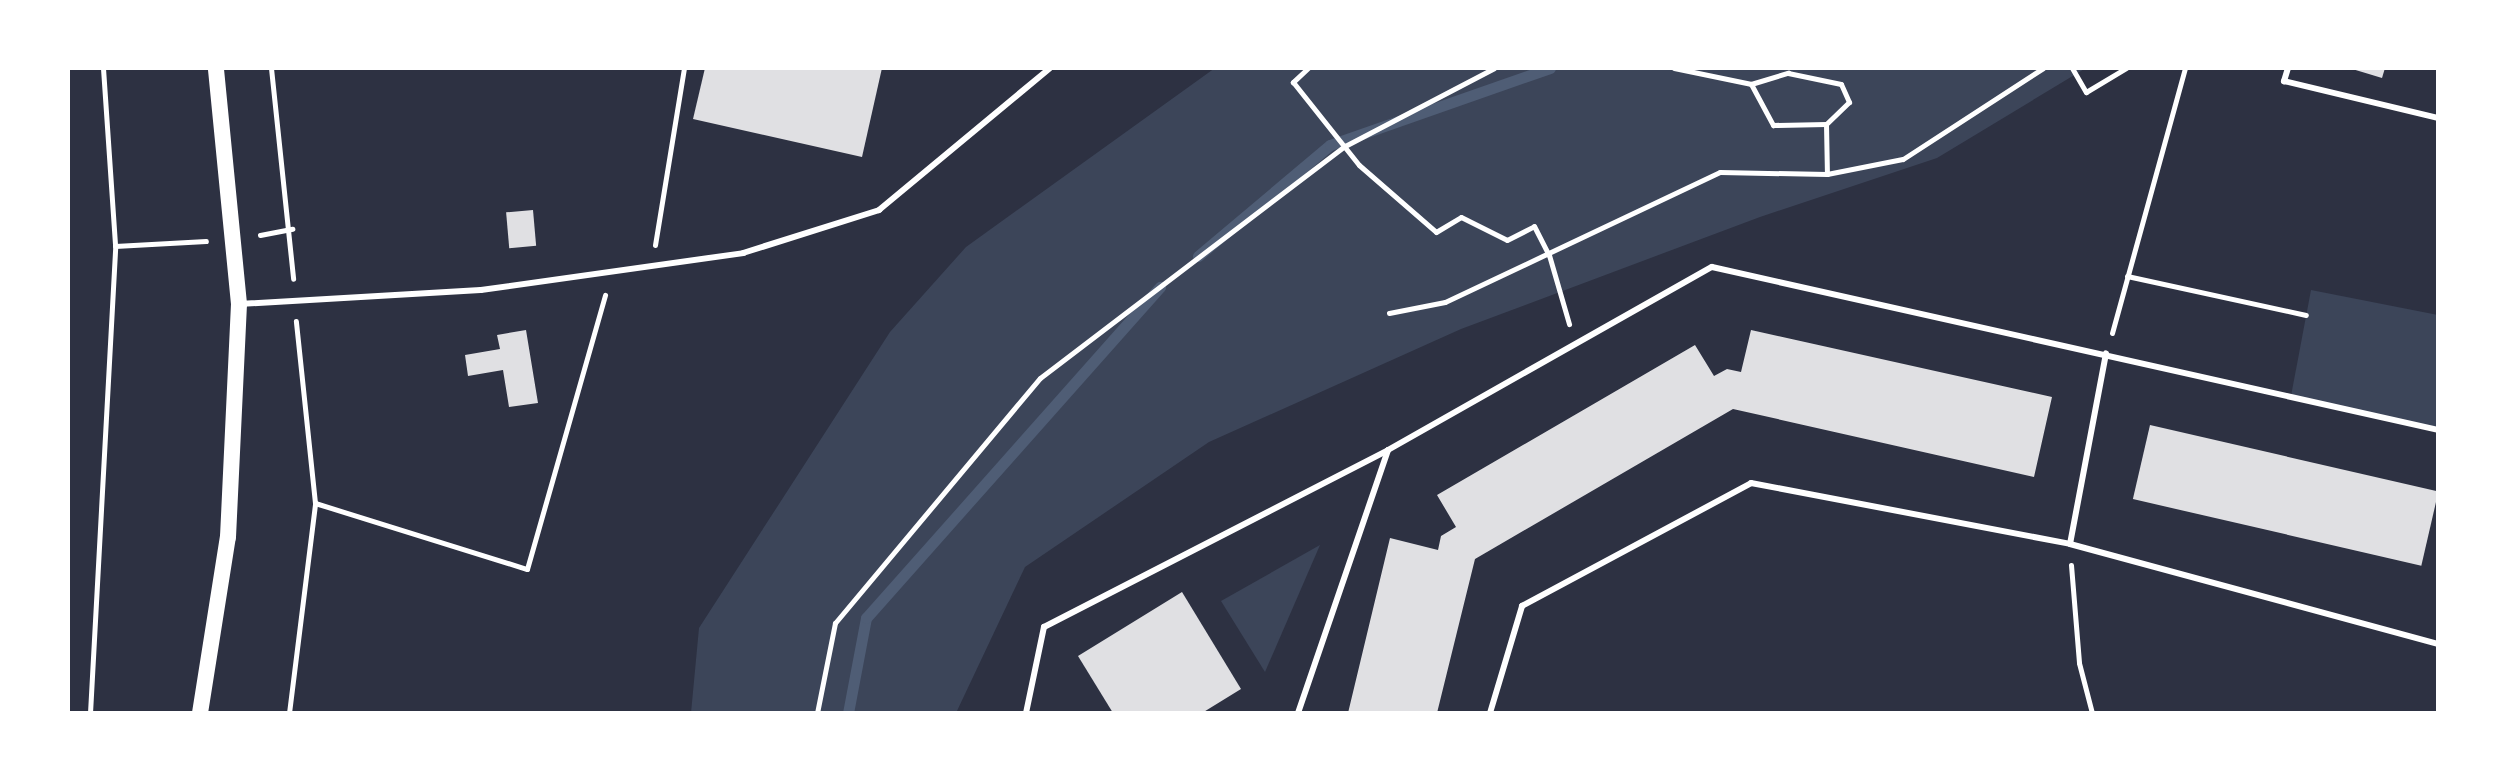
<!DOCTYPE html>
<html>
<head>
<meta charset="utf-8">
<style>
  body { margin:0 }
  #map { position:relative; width:2506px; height:781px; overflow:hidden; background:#2d3142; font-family:"PT Sans Narrow",sans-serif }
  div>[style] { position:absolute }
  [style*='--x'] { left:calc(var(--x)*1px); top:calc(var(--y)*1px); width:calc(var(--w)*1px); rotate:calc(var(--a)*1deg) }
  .green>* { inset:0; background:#3c4559 }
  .stream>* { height:11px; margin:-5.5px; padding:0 5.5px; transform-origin:5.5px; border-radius:5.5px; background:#4f5d75 }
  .building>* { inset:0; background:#e0e0e3; transform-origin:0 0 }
  .path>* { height:5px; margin:-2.5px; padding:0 2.5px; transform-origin:2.5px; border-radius:2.5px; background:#fff }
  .service>* { height:6px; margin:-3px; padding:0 3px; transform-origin:3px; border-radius:3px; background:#fff }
  .secondary>* { height:16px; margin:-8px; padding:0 8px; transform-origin:8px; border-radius:8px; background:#fff }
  span { translate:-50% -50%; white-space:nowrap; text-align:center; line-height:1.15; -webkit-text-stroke:6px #fff; paint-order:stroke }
  .frame { position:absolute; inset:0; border:70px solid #fff; pointer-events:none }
</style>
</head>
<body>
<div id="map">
  <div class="green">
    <i style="clip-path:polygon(1215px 68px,2086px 68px,1937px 158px,1760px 217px,1461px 329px,1209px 442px,1025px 567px,956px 713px,691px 713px,699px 628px,890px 332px,966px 247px)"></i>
    <i style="clip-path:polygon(2311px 290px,2438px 315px,2438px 430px,2291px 396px)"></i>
    <i style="clip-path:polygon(1320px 545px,1265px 672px,1221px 601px)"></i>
  </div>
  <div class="stream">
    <i style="--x:1198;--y:256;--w:172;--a:-40.1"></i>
    <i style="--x:1330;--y:145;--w:233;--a:-19.3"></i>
    <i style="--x:848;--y:713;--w:97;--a:-79.3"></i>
    <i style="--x:866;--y:618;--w:443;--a:-48.4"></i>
  </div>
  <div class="building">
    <i style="clip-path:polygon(705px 68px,882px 68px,862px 157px,693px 119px)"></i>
    <i style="clip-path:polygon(2349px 68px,2385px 68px,2382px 78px)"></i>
    <i style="left:533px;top:210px;width:36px;height:27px;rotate:85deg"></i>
    <i style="clip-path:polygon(526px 330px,538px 403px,509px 407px,503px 370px,468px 376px,465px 355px,500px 349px,497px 335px)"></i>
    <i style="clip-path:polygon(1751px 330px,2052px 397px,2034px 477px,1733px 409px,1475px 559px,1437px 713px,1348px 713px,1390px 538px,1438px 550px,1441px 536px,1456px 527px,1437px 495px,1695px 345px,1714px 376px,1727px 369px,1741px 372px)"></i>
    <i style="left:2150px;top:425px;width:296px;height:76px;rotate:13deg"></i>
    <i style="clip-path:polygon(1182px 592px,1241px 689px,1202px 713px,1113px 713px,1078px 656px)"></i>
  </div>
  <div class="path">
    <i style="--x:103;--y:68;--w:178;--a:86.1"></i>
    <i style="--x:271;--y:68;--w:212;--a:84"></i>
    <i style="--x:1308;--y:68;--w:21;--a:137"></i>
    <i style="--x:1293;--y:82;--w:106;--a:51.5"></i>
    <i style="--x:1359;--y:165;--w:102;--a:41"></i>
    <i style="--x:1436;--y:232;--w:29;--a:-31"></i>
    <i style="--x:1461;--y:217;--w:51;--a:26.6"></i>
    <i style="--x:1507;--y:240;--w:30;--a:-27"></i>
    <i style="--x:1534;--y:226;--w:33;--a:63"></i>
    <i style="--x:1549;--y:255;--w:72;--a:73.8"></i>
    <i style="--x:1674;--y:68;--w:79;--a:11.7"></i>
    <i style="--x:1751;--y:84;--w:39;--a:-17"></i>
    <i style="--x:1788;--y:73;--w:54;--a:11.7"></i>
    <i style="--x:1841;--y:84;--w:20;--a:66"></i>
    <i style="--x:1849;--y:102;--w:32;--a:136"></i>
    <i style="--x:2072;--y:68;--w:28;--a:60"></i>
    <i style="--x:2086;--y:92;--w:47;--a:-31"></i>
    <i style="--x:1751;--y:84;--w:47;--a:61.8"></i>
    <i style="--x:1773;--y:125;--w:53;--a:-1.1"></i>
    <i style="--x:1826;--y:124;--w:50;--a:88.9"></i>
    <i style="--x:260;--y:235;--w:33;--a:-11"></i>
    <i style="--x:655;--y:245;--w:179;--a:-80.7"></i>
    <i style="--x:2127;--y:276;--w:183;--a:12.3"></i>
    <i style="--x:1389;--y:313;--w:57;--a:-11.1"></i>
    <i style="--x:1445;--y:302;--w:304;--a:-25.3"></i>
    <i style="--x:1720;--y:172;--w:107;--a:1.1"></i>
    <i style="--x:1827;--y:174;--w:77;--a:-11.2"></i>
    <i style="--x:1903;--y:159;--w:167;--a:-33"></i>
    <i style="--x:2112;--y:333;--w:275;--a:-74.6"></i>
    <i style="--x:315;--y:503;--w:222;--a:17.3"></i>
    <i style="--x:527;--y:569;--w:285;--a:-74.1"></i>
    <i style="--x:2071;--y:565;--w:98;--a:85.3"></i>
    <i style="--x:2079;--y:663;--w:52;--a:75.4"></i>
    <i style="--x:90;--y:713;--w:468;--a:-86.9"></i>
    <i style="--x:115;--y:246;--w:91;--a:-3.1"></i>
    <i style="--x:289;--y:713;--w:212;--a:-82.9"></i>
    <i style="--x:315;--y:503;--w:183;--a:-96"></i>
    <i style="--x:817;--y:713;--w:92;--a:-78.7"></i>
    <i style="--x:835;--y:623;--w:319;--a:-50.1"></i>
    <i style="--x:1040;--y:378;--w:383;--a:-37.3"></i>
    <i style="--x:1345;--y:146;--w:168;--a:-27.6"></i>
  </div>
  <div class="service">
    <i style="--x:2288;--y:68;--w:14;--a:107"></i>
    <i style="--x:2284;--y:81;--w:158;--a:13.5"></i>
    <i style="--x:239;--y:304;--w:242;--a:-3.3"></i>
    <i style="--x:481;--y:290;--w:265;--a:-8"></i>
    <i style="--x:743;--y:253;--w:143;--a:-17.5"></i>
    <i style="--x:879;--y:210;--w:222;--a:-39.7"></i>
    <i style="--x:2070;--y:544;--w:194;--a:-79.3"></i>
    <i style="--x:1026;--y:713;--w:88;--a:-78.2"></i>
    <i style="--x:1044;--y:627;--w:387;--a:-27.2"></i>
    <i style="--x:1298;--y:713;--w:278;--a:-71.1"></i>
    <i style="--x:1388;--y:450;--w:372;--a:-29.5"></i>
    <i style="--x:1712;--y:267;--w:744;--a:12.65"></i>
    <i style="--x:1490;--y:713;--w:112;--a:-73.3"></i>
    <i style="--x:1522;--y:606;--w:260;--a:-28.2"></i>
    <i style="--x:1751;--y:483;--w:325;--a:10.8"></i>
    <i style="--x:2070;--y:544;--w:381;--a:15.2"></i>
  </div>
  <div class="secondary">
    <i style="--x:200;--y:713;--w:178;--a:-81"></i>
    <i style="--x:228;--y:537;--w:233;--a:-87.3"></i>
    <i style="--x:239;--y:304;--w:237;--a:-95.6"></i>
  </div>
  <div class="frame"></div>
</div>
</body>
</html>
